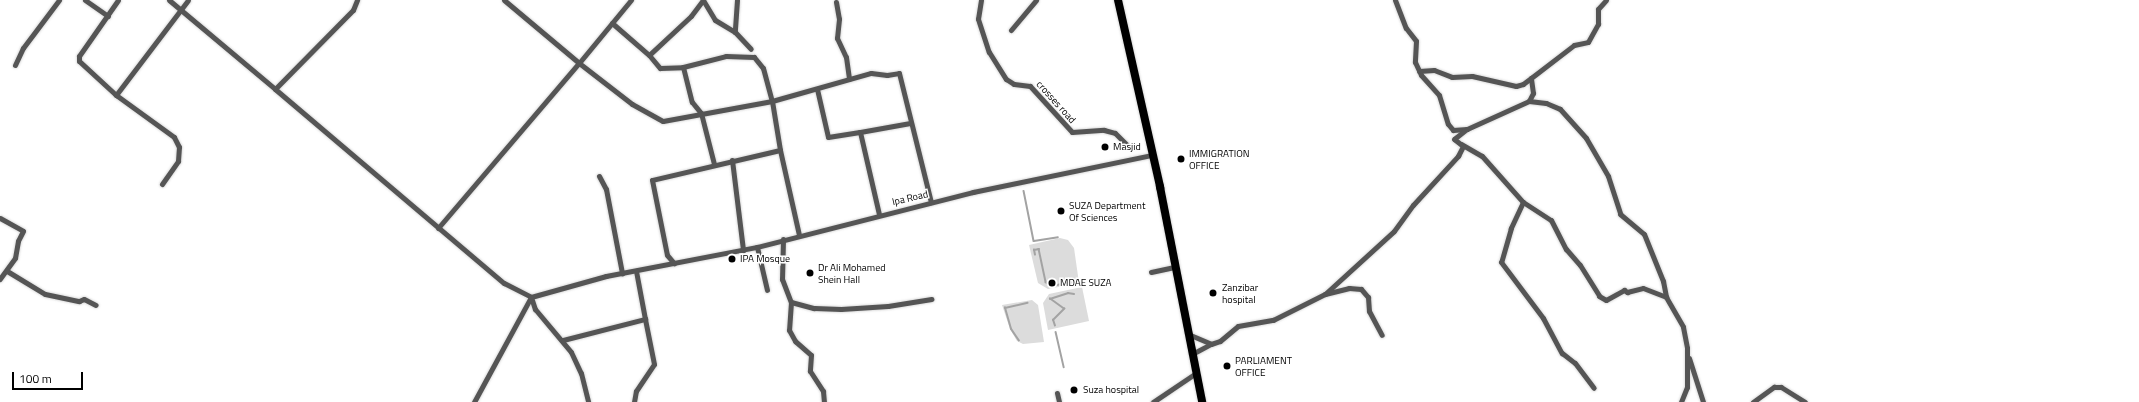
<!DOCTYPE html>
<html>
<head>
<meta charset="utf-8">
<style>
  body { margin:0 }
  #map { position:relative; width:2139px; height:402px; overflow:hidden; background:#fff; font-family:"Titillium Web",sans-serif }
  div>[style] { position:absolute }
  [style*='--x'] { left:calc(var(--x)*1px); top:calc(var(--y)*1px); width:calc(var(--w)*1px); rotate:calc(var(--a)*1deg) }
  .green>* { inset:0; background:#dcdcdc }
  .stream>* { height:1.5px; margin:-0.75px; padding:0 0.75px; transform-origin:0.75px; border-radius:0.75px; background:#a3a3a3 }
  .roads { filter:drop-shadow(0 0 1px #dbdbdb) drop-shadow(0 0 1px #dbdbdb) }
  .minor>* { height:5px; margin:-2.5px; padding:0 2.5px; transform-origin:2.5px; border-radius:2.5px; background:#555 }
  .primary>* { height:8px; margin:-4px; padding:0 4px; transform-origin:4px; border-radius:4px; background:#000 }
  .dots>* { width:11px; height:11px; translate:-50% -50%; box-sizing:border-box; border:2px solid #fff; border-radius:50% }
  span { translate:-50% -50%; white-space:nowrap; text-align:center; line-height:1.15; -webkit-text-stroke:3px #fff; paint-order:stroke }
  .street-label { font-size:10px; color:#000 }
  .poi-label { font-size:10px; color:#000 }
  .left { translate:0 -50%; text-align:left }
  .scale { position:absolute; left:12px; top:372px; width:71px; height:18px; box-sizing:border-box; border:2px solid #000; border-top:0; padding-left:5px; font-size:12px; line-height:14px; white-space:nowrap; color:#000; -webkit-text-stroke:3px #fff; paint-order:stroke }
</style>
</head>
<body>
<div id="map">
  <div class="green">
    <i style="clip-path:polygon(1060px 238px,1068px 240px,1074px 248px,1079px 283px,1048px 289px,1038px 283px,1029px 245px)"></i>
    <i style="clip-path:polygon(1082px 287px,1089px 321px,1048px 330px,1043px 303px,1049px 294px)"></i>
    <i style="clip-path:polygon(1032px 300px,1038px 305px,1044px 342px,1023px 344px,1017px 341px,1010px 329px,1002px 305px)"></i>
  </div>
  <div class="stream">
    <i style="--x:1024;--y:191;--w:51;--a:78.7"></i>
    <i style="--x:1034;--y:241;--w:24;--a:-9"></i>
    <i style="--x:1035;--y:255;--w:5;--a:-101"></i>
    <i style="--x:1034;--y:250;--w:5;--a:-11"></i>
    <i style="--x:1039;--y:249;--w:34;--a:78"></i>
    <i style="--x:1046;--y:282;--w:6;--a:39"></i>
    <i style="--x:1051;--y:286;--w:23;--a:-10"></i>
    <i style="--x:1055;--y:326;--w:6;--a:-108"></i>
    <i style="--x:1053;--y:320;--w:16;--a:-45"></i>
    <i style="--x:1064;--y:309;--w:17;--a:-144"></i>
    <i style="--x:1050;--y:299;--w:19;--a:-18"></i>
    <i style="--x:1068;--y:293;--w:6;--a:9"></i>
    <i style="--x:1056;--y:332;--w:36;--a:77"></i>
    <i style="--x:1019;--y:341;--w:14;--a:-124"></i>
    <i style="--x:1011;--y:329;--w:22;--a:-106"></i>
    <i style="--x:1005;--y:308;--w:23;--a:-13"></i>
  </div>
  <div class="roads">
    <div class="minor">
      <i style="--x:85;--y:0;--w:28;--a:35"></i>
      <i style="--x:169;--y:0;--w:138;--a:40"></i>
      <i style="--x:275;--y:89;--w:111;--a:-45.4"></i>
      <i style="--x:353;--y:10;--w:11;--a:-68"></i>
      <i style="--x:504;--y:0;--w:98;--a:40"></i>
      <i style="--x:579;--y:63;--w:82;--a:-50.5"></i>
      <i style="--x:703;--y:0;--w:20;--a:127"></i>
      <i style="--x:691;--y:16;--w:57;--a:137.1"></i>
      <i style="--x:649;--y:55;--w:17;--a:50"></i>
      <i style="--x:660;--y:68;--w:23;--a:-2"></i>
      <i style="--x:683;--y:67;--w:44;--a:-14.3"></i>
      <i style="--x:726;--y:56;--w:28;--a:2"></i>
      <i style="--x:754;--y:57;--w:14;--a:51"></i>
      <i style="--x:763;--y:68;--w:34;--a:75"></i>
      <i style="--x:772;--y:101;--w:103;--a:-15.8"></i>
      <i style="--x:871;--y:73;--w:16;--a:7"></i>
      <i style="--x:887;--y:75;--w:12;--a:-9"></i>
      <i style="--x:899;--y:73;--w:133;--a:76.1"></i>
      <i style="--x:703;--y:0;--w:23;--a:59"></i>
      <i style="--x:715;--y:20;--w:23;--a:31"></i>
      <i style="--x:737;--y:0;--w:32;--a:94"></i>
      <i style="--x:735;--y:32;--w:23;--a:47"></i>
      <i style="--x:981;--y:0;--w:19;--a:99"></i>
      <i style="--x:978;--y:19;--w:35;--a:72"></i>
      <i style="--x:989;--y:52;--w:32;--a:58"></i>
      <i style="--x:1006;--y:79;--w:9;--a:32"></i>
      <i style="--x:1014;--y:84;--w:16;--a:7"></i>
      <i style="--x:1030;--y:86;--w:62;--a:47.6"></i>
      <i style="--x:1072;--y:132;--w:32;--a:-4"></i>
      <i style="--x:1104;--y:130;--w:11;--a:15"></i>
      <i style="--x:1115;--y:133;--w:17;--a:45"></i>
      <i style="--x:1395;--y:0;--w:30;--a:69"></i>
      <i style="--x:1406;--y:28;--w:16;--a:52"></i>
      <i style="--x:1416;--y:41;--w:21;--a:93"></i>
      <i style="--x:1415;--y:62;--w:14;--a:65"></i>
      <i style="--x:1421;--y:75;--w:27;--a:48"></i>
      <i style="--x:1439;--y:95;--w:30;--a:73"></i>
      <i style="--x:1448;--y:124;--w:8;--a:50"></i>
      <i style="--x:1453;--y:130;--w:14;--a:-4"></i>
      <i style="--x:836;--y:2;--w:17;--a:80"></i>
      <i style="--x:839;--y:19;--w:19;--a:96"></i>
      <i style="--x:837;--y:38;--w:21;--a:65"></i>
      <i style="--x:846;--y:57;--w:22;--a:82"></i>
      <i style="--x:612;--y:23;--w:49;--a:40.9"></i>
      <i style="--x:1011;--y:30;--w:39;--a:-50"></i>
      <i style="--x:15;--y:65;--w:19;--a:-65"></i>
      <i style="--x:23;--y:48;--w:60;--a:-53.1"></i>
      <i style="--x:683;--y:67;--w:36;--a:76"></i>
      <i style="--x:692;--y:102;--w:14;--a:51"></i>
      <i style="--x:701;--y:113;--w:53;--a:75.7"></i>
      <i style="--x:1419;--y:71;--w:15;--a:-4"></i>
      <i style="--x:1434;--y:70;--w:19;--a:21"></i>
      <i style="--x:1452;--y:77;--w:20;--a:-3"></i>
      <i style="--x:1472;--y:76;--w:45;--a:12.8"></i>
      <i style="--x:1516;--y:86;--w:7;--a:-16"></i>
      <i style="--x:1523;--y:84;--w:10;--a:-37"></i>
      <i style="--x:275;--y:89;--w:300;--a:40.3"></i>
      <i style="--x:504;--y:283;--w:30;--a:27"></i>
      <i style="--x:531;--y:297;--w:78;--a:-15.6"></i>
      <i style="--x:606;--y:276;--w:154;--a:-10.9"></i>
      <i style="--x:757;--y:247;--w:223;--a:-14.3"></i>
      <i style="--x:973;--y:192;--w:183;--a:-11.7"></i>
      <i style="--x:817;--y:89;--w:49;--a:77.1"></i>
      <i style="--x:828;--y:137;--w:32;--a:-9"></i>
      <i style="--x:860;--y:132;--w:84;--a:77"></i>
      <i style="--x:116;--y:95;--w:50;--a:-137.4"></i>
      <i style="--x:79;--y:61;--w:5;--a:-90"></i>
      <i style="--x:79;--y:56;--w:68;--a:-55.1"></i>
      <i style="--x:1529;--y:101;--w:17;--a:7"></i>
      <i style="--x:1546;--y:103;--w:15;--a:23"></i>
      <i style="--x:1560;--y:109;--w:39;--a:48"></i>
      <i style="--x:1586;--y:138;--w:44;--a:59.9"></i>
      <i style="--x:1608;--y:176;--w:40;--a:72"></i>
      <i style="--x:1620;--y:214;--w:31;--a:40"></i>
      <i style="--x:1644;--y:234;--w:51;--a:68"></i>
      <i style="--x:1663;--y:281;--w:16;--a:79"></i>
      <i style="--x:860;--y:132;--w:51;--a:-10.2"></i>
      <i style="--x:1461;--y:144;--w:24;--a:30"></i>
      <i style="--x:1482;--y:156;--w:62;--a:48.3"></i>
      <i style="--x:1523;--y:202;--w:33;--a:33"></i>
      <i style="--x:1551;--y:220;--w:33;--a:63"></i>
      <i style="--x:1566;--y:249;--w:21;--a:49"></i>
      <i style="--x:1580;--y:265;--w:36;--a:58"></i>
      <i style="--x:1599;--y:296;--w:8;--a:30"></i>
      <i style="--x:1606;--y:300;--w:21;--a:-29"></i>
      <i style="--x:1624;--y:290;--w:4;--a:34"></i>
      <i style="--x:1627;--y:292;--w:16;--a:-14"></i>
      <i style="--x:1643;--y:288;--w:25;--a:21"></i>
      <i style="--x:1666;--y:297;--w:34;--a:60"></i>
      <i style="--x:1683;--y:327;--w:21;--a:79"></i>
      <i style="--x:1687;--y:348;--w:39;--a:90"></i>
      <i style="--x:1687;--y:387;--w:16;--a:112"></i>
      <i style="--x:780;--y:150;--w:87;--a:77.4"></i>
      <i style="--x:732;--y:160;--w:91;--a:83"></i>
      <i style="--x:599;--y:176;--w:15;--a:62"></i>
      <i style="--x:606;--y:189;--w:86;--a:79.2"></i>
      <i style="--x:162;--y:184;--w:28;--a:-55"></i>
      <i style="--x:178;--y:161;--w:14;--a:-86"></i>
      <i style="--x:179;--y:147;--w:11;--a:-117"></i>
      <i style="--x:174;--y:137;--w:72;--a:-144.1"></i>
      <i style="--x:116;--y:95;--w:119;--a:-52.8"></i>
      <i style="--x:1523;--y:202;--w:29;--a:115"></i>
      <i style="--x:1511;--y:228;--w:35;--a:106"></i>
      <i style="--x:1501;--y:262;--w:70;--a:53.1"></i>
      <i style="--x:1543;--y:318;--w:40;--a:62"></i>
      <i style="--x:1562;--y:353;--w:16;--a:38"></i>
      <i style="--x:1575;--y:363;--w:31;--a:53"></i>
      <i style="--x:0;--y:218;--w:26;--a:29"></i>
      <i style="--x:23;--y:231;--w:11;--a:117"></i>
      <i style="--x:18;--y:241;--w:17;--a:100"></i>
      <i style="--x:15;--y:258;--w:26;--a:126"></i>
      <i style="--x:438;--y:228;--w:217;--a:-49.5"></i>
      <i style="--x:579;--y:63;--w:67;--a:37.7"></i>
      <i style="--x:632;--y:104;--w:35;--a:29"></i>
      <i style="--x:663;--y:121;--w:111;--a:-10.4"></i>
      <i style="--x:772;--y:101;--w:50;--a:80.7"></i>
      <i style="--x:780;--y:150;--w:131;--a:166.8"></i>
      <i style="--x:652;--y:180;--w:76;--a:78.7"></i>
      <i style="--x:667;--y:255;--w:11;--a:49"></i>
      <i style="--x:783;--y:239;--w:40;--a:91.4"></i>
      <i style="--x:782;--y:279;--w:25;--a:69"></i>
      <i style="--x:791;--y:302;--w:28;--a:94"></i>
      <i style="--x:789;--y:330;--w:13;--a:61"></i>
      <i style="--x:795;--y:341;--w:21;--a:41"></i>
      <i style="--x:811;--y:355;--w:16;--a:94"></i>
      <i style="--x:810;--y:371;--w:24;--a:57"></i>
      <i style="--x:823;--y:391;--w:11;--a:85"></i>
      <i style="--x:757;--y:247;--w:44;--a:76.9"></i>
      <i style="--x:7;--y:271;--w:44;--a:31.2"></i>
      <i style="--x:45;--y:294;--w:35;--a:12"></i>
      <i style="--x:79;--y:301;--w:5;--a:-22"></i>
      <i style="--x:84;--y:299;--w:13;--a:27"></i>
      <i style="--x:1151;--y:272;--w:25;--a:-12"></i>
      <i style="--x:1325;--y:294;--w:25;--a:-14"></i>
      <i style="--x:1349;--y:288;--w:12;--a:5"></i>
      <i style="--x:1361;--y:289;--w:11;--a:49"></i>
      <i style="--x:1368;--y:297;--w:14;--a:86"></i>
      <i style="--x:1369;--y:311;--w:27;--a:62"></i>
      <i style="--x:531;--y:297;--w:13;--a:72"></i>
      <i style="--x:535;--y:309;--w:56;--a:50.1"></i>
      <i style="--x:571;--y:352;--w:23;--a:65"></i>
      <i style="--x:581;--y:373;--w:30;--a:76"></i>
      <i style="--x:791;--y:302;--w:24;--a:15"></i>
      <i style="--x:814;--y:308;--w:27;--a:2"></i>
      <i style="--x:841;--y:309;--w:47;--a:-3.7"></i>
      <i style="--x:888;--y:306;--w:44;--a:-9.2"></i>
      <i style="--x:1188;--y:334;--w:25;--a:23"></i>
      <i style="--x:1211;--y:344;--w:9;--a:-18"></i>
      <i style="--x:1220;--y:341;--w:23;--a:-40"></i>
      <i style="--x:1238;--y:326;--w:36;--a:-10"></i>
      <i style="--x:1273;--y:320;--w:58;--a:-26.6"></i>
      <i style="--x:1325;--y:294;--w:93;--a:-42.4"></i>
      <i style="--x:1394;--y:231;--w:32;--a:-54"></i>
      <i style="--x:1413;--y:205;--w:67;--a:-47.4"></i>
      <i style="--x:1458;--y:156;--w:11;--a:-63"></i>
      <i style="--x:1463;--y:146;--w:11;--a:-142"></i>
      <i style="--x:1454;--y:139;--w:16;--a:-38"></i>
      <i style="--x:1467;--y:129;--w:68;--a:-24.3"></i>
      <i style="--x:1529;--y:101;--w:9;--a:-63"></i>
      <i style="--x:1533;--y:93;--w:15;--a:-98"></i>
      <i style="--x:1531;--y:78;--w:54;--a:-37.5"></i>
      <i style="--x:1574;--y:45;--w:14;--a:-12"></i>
      <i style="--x:1588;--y:42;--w:21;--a:-61"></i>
      <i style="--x:1598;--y:24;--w:15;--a:-90"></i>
      <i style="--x:1598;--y:9;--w:12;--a:-48"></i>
      <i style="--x:563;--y:340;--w:85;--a:-14.4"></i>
      <i style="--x:645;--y:319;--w:49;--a:-100.6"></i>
      <i style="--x:1192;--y:354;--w:21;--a:-28"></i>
      <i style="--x:1689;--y:358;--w:46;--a:72.3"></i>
      <i style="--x:1057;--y:393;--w:9;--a:77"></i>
      <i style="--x:474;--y:402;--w:119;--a:-61.5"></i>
      <i style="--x:634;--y:402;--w:11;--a:-80"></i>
      <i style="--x:636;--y:391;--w:32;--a:-56"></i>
      <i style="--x:654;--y:364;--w:46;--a:-101.3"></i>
      <i style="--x:1153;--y:402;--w:52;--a:-34"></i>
      <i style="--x:1753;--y:402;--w:26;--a:-36"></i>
      <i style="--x:1774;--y:387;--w:7;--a:0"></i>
      <i style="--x:1781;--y:387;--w:28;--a:32"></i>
    </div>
    <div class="primary">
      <i style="--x:1118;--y:0;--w:192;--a:77.3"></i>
      <i style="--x:1160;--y:187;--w:219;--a:78.9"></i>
    </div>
  </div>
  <div class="dots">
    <i style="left:1105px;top:147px;background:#000"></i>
    <i style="left:1181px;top:159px;background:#000"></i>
    <i style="left:1061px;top:211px;background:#000"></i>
    <i style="left:732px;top:259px;background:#000"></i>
    <i style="left:810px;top:273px;background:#000"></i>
    <i style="left:1052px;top:283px;background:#000"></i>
    <i style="left:1213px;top:293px;background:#000"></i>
    <i style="left:1227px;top:366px;background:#000"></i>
    <i style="left:1074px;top:390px;background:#000"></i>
  </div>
  <div class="street-label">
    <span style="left:1056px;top:102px;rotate:48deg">crosses road</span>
    <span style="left:910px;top:198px;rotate:-13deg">Ipa Road</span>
  </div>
  <div class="poi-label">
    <span class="left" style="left:1113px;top:147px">Masjid</span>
    <span class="left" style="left:1189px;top:159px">IMMIGRATION<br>OFFICE</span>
    <span class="left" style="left:1069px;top:211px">SUZA Department<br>Of Sciences</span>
    <span class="left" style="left:740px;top:259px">IPA Mosque</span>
    <span class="left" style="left:818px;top:273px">Dr Ali Mohamed<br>Shein Hall</span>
    <span class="left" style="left:1060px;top:283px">MDAE SUZA</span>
    <span class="left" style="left:1222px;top:293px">Zanzibar<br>hospital</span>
    <span class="left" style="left:1235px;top:366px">PARLIAMENT<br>OFFICE</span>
    <span class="left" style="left:1083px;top:390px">Suza hospital</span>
  </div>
  <div class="scale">100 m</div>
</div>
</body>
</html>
